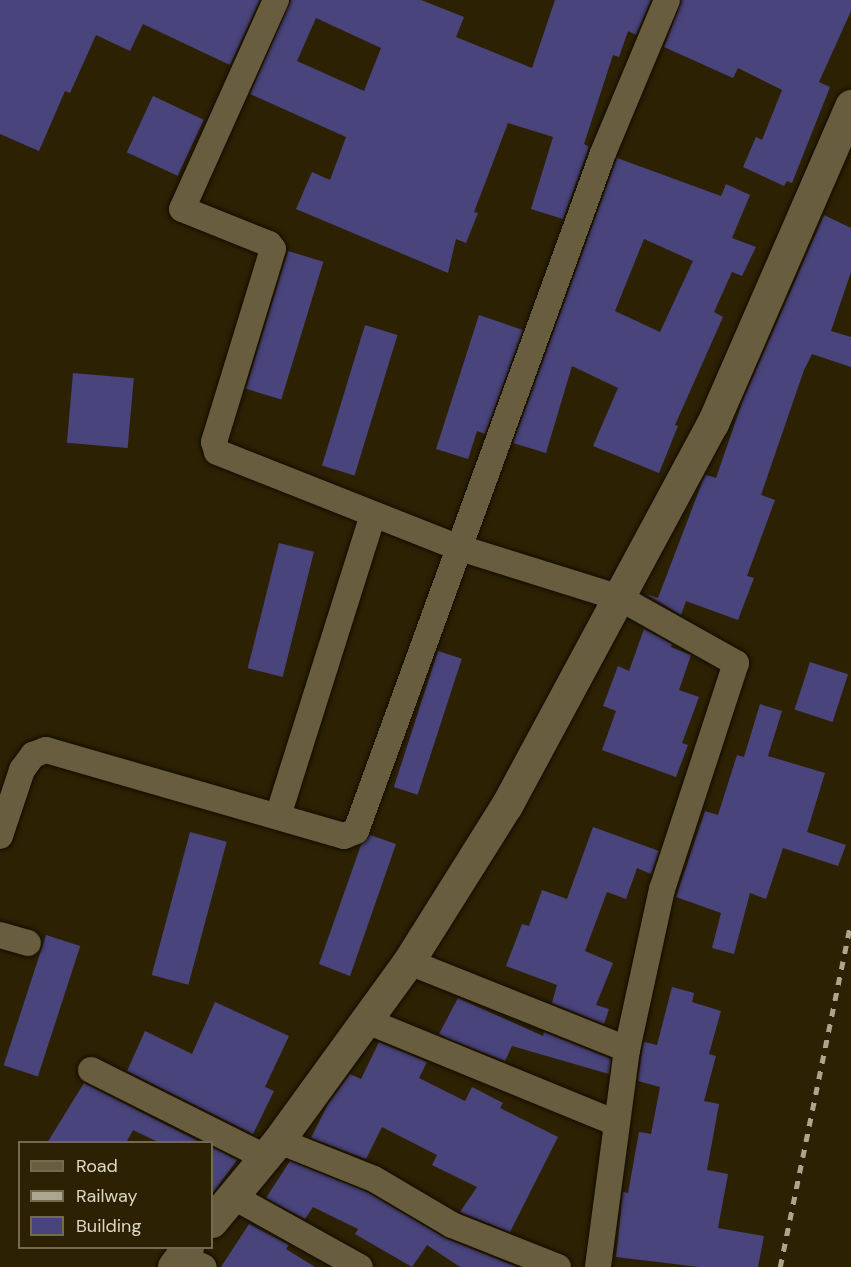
<!DOCTYPE html>
<html>
<head>
<meta charset="utf-8">
<style>
  body { margin:0 }
  #map { position:relative; width:851px; height:1267px; overflow:hidden; background:#2c2203; font-family:"DM Sans",sans-serif }
  div>[style] { position:absolute }
  [style*='--x'] { left:calc(var(--x)*1px); top:calc(var(--y)*1px); width:calc(var(--w)*1px); rotate:calc(var(--a)*1deg) }
  .building>* { inset:0; background:#4a447c; transform-origin:0 0 }
  .roads { filter:drop-shadow(0 0 2px #130c00) drop-shadow(0 0 2px #130c00) }
  .minor>* { height:26px; margin:-13px; padding:0 13px; transform-origin:13px; border-radius:13px; background:#685d3e }
  .tertiary>* { height:32px; margin:-16px; padding:0 16px; transform-origin:16px; border-radius:16px; background:#685d3e }
  .rail>* { height:4.5px; margin-top:-2.25px; transform-origin:0; background:repeating-linear-gradient(90deg,#aca58f 0 8px,transparent 0 16px) }
  span { translate:-50% -50%; white-space:nowrap; text-align:center; line-height:1.15; -webkit-text-stroke:5px #2c2203; paint-order:stroke }
  .legend { position:absolute; left:18px; top:1141px; width:195px; height:108px; box-sizing:border-box; background:#2c2203; border:2px solid #736b51; margin:0; padding:8px 10px; list-style:none; font-size:18px; color:#ded8c6 }
  .legend li { display:flex; align-items:center; gap:12px; height:30px }
  .legend b { width:30px; border:2px solid #736b51 }
</style>
</head>
<body>
<div id="map">
  <div class="building">
    <i style="clip-path:polygon(0 0,260px 0,230px 65px,143px 24px,130px 51px,96px 35px,70px 93px,65px 91px,39px 151px,0 134px)"></i>
    <i style="clip-path:polygon(evenodd,291px 0,421px 0,464px 17px,456px 37px,532px 68px,555px 0,651px 0,636px 35px,628px 31px,619px 57px,613px 55px,584px 144px,589px 147px,563px 219px,531px 209px,553px 137px,508px 123px,474px 212px,478px 213px,466px 243px,456px 239px,448px 273px,296px 209px,312px 172px,330px 180px,346px 137px,250px 94px,291px 0,316px 18px,381px 48px,364px 91px,297px 61px,316px 18px)"></i>
    <i style="clip-path:polygon(682px 0,851px 0,851px 11px,819px 82px,830px 87px,792px 183px,787px 181px,784px 186px,743px 167px,756px 137px,762px 140px,782px 90px,738px 68px,733px 78px,664px 47px)"></i>
    <i style="left:153px;top:96px;width:56px;height:62px;rotate:25deg"></i>
    <i style="clip-path:polygon(evenodd,617px 158px,721px 196px,726px 184px,750px 195px,732px 238px,756px 247px,742px 276px,732px 272px,714px 312px,723px 317px,675px 425px,678px 426px,659px 473px,593px 446px,618px 388px,572px 366px,546px 453px,513px 443px,617px 158px,644px 239px,693px 261px,660px 332px,615px 311px,644px 239px)"></i>
    <i style="clip-path:polygon(824px 215px,851px 228px,851px 272px,831px 331px,851px 337px,851px 367px,812px 354px,804px 370px,761px 495px,775px 500px,747px 576px,754px 578px,738px 620px,686px 601px,681px 615px,646px 594px,658px 598px,703px 480px,706px 475px,716px 478px,743px 400px)"></i>
    <i style="left:288px;top:251px;width:37px;height:144px;rotate:17deg"></i>
    <i style="clip-path:polygon(479px 315px,523px 330px,485px 434px,477px 431px,468px 459px,436px 449px)"></i>
    <i style="left:365px;top:325px;width:34px;height:147px;rotate:17deg"></i>
    <i style="left:73px;top:373px;width:61px;height:70px;rotate:5deg"></i>
    <i style="left:279px;top:543px;width:36px;height:129px;rotate:14deg"></i>
    <i style="clip-path:polygon(644px 629px,672px 644px,671px 647px,691px 655px,679px 690px,699px 697px,682px 743px,688px 745px,676px 777px,602px 750px,616px 711px,603px 706px,618px 666px,629px 671px)"></i>
    <i style="left:438px;top:651px;width:25px;height:143px;rotate:18deg"></i>
    <i style="left:810px;top:662px;width:40px;height:50px;rotate:18deg"></i>
    <i style="clip-path:polygon(760px 704px,782px 711px,768px 756px,825px 773px,807px 832px,846px 845px,838px 866px,783px 848px,766px 899px,750px 893px,734px 954px,712px 948px,721px 913px,676px 897px,705px 811px,718px 815px,737px 755px,744px 757px)"></i>
    <i style="clip-path:polygon(593px 827px,659px 851px,651px 874px,637px 868px,626px 899px,607px 892px,585px 951px,613px 963px,596px 1005px,609px 1009px,604px 1024px,552px 1003px,557px 985px,506px 966px,522px 924px,529px 926px,542px 890px,567px 899px)"></i>
    <i style="left:190px;top:832px;width:38px;height:148px;rotate:15deg"></i>
    <i style="clip-path:polygon(370px 835px,396px 844px,350px 976px,319px 964px,361px 845px)"></i>
    <i style="left:46px;top:935px;width:36px;height:137px;rotate:18deg"></i>
    <i style="clip-path:polygon(672px 987px,694px 993px,692px 1002px,721px 1011px,709px 1054px,716px 1056px,704px 1101px,719px 1104px,707px 1170px,728px 1174px,718px 1228px,764px 1236px,758px 1267px,699px 1267px,616px 1257px,623px 1192px,628px 1193px,639px 1132px,651px 1134px,660px 1087px,638px 1081px,642px 1052px,644px 1042px,657px 1045px)"></i>
    <i style="clip-path:polygon(458px 998px,543px 1036px,544px 1032px,611px 1059px,609px 1074px,512px 1046px,505px 1061px,447px 1038px,439px 1034px)"></i>
    <i style="clip-path:polygon(215px 1002px,289px 1036px,265px 1087px,274px 1091px,253px 1134px,127px 1071px,145px 1031px,192px 1054px)"></i>
    <i style="clip-path:polygon(379px 1042px,427px 1062px,419px 1078px,465px 1101px,472px 1087px,503px 1103px,500px 1108px,558px 1137px,510px 1232px,460px 1212px,477px 1187px,432px 1165px,437px 1155px,382px 1127px,366px 1159px,311px 1138px,328px 1104px,350px 1074px,361px 1079px)"></i>
    <i style="clip-path:polygon(84px 1083px,202px 1143px,160px 1143px,133px 1130px,126px 1143px,47px 1143px)"></i>
    <i style="clip-path:polygon(212px 1147px,237px 1160px,212px 1194px)"></i>
    <i style="clip-path:polygon(290px 1161px,367px 1192px,445px 1238px,517px 1267px,460px 1267px,427px 1245px,412px 1267px,355px 1234px,358px 1229px,313px 1207px,305px 1219px,266px 1198px)"></i>
    <i style="clip-path:polygon(249px 1224px,289px 1245px,286px 1249px,315px 1267px,221px 1267px)"></i>
  </div>
  <div class="roads">
    <div class="minor">
      <i style="--x:276;--y:0;--w:229;--a:114.2"></i>
      <i style="--x:182;--y:209;--w:94;--a:21.9"></i>
      <i style="--x:269;--y:244;--w:6;--a:51"></i>
      <i style="--x:273;--y:249;--w:202;--a:107"></i>
      <i style="--x:214;--y:442;--w:10;--a:73"></i>
      <i style="--x:217;--y:452;--w:258;--a:21.6"></i>
      <i style="--x:457;--y:547;--w:171;--a:17.4"></i>
      <i style="--x:620;--y:598;--w:133;--a:29.3"></i>
      <i style="--x:736;--y:663;--w:238;--a:108.1"></i>
      <i style="--x:662;--y:889;--w:164;--a:102.3"></i>
      <i style="--x:627;--y:1049;--w:220;--a:97.6"></i>
      <i style="--x:278;--y:816;--w:316;--a:-72.5"></i>
      <i style="--x:0;--y:836;--w:70;--a:-71.6"></i>
      <i style="--x:22;--y:770;--w:19;--a:-54"></i>
      <i style="--x:33;--y:755;--w:14;--a:-21"></i>
      <i style="--x:46;--y:750;--w:310;--a:16.1"></i>
      <i style="--x:344;--y:836;--w:13;--a:-23"></i>
      <i style="--x:356;--y:831;--w:722;--a:-69.98"></i>
      <i style="--x:603;--y:153;--w:166;--a:-67.3"></i>
      <i style="--x:0;--y:935;--w:29;--a:16"></i>
      <i style="--x:409;--y:962;--w:235;--a:21.8"></i>
      <i style="--x:367;--y:1021;--w:269;--a:22.3"></i>
      <i style="--x:91;--y:1070;--w:195;--a:26.6"></i>
      <i style="--x:279;--y:1141;--w:102;--a:21.8"></i>
      <i style="--x:374;--y:1179;--w:91;--a:30.5"></i>
      <i style="--x:452;--y:1225;--w:114;--a:21.6"></i>
      <i style="--x:234;--y:1197;--w:144;--a:29.1"></i>
      <i style="--x:180;--y:1256;--w:26;--a:25"></i>
    </div>
    <div class="tertiary">
      <i style="--x:212;--y:1222;--w:105;--a:-50.4"></i>
      <i style="--x:279;--y:1141;--w:221;--a:-54"></i>
      <i style="--x:409;--y:962;--w:184;--a:-57.9"></i>
      <i style="--x:507;--y:806;--w:434;--a:-61.7"></i>
      <i style="--x:713;--y:424;--w:347;--a:-66.5"></i>
      <i style="--x:174;--y:1267;--w:24;--a:-54"></i>
    </div>
  </div>
  <div class="rail">
    <i style="--x:780;--y:1267;--w:352;--a:-78.4"></i>
  </div>
  <ul class="legend">
  <li><b style="height:8px;background:#685d3e"></b>Road</li>
  <li><b style="height:8px;background:#aca58f"></b>Railway</li>
  <li><b style="height:16px;background:#4a447c"></b>Building</li>
  </ul>
</div>
</body>
</html>
